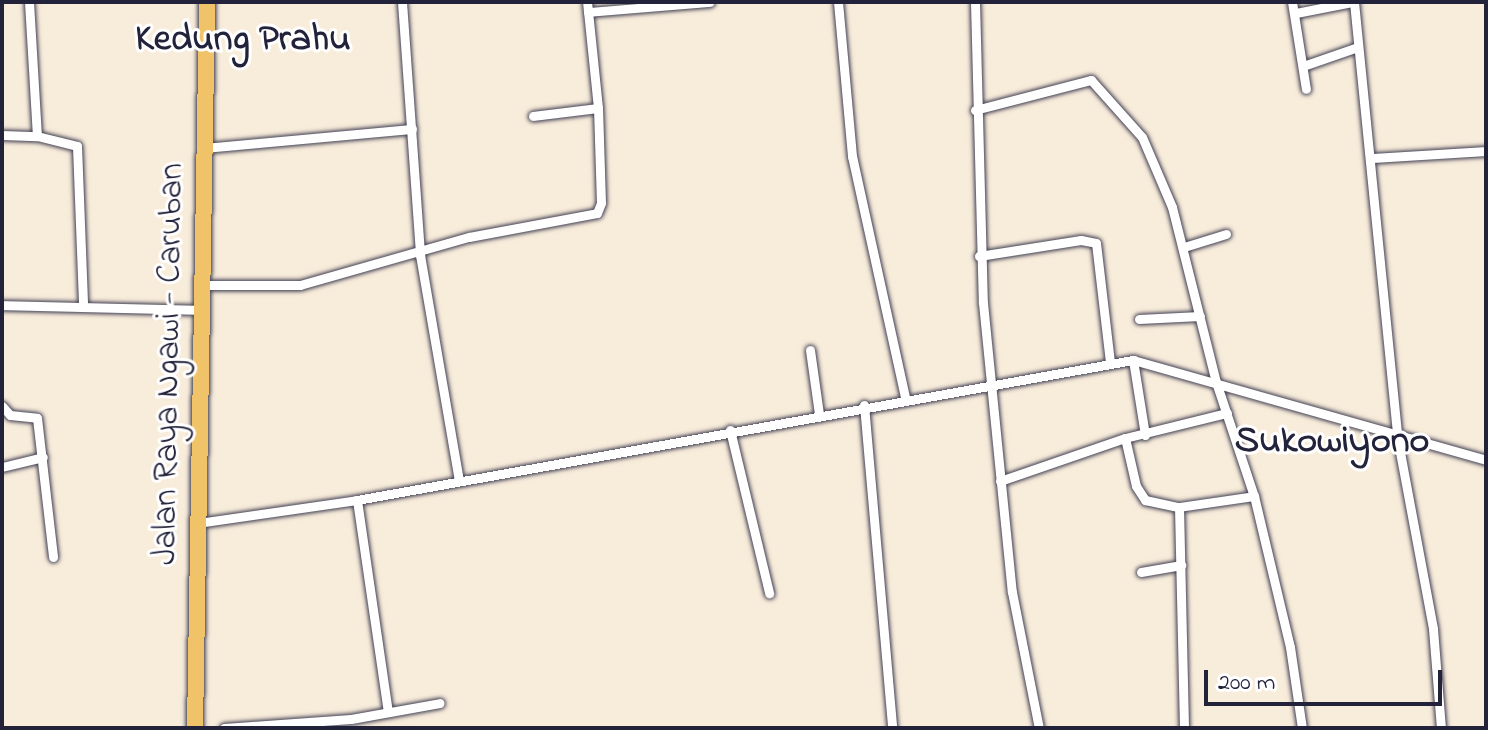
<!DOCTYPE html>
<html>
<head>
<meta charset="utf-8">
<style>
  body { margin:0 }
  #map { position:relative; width:1488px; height:730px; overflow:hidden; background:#f8ecdb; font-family:"Indie Flower",sans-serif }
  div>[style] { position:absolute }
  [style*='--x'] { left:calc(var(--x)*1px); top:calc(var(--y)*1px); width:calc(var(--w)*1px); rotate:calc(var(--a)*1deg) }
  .roads { filter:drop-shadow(0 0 2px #424053) drop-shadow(0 0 2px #424053) }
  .minor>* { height:9px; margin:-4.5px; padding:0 4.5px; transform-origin:4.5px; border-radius:4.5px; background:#fff }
  .trunk>* { height:16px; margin:-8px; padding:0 8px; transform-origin:8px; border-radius:8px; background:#f0c369 }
  span { translate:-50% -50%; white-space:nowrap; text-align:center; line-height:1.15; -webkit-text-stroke:6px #fff; paint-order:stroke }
  .street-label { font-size:34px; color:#22223b }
  .quarter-label { font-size:38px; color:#22223b; font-weight:700 }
  .frame { position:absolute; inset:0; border:4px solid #22223b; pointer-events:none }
  .scale { position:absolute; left:1204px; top:670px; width:238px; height:36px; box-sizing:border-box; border:4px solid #22223b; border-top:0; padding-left:10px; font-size:24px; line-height:28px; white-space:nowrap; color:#22223b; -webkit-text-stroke:6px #fff; paint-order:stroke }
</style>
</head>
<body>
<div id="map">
  <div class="roads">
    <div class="minor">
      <i style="--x:29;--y:2;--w:134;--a:86.6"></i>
      <i style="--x:402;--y:2;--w:254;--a:85.9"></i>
      <i style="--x:420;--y:255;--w:229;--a:80.2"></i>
      <i style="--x:838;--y:2;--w:155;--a:84.8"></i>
      <i style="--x:852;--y:156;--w:248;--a:77.6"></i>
      <i style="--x:975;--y:2;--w:301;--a:88.5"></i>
      <i style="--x:983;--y:303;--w:290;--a:84.3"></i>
      <i style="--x:1012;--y:592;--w:139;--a:78.8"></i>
      <i style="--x:1292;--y:2;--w:88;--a:80.9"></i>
      <i style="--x:1354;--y:2;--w:436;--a:84.3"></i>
      <i style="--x:1397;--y:436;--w:196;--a:79.4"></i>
      <i style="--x:1433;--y:629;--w:99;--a:85.4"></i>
      <i style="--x:588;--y:12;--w:122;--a:-4.7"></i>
      <i style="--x:1296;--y:13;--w:57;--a:-11.1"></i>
      <i style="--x:1303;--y:66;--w:58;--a:-19.1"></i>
      <i style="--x:975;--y:110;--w:120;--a:-14.5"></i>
      <i style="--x:1091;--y:80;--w:76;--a:48.2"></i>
      <i style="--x:1142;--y:137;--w:76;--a:66.8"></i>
      <i style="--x:1172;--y:207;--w:180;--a:75.9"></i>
      <i style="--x:1216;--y:382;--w:120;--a:71.6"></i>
      <i style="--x:1254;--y:496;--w:155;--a:76.6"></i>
      <i style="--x:1290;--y:647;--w:82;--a:81.6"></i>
      <i style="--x:533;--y:116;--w:65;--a:-7"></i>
      <i style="--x:2;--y:135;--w:35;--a:2"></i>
      <i style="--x:37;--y:136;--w:41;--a:14"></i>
      <i style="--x:77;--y:146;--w:157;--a:87.8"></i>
      <i style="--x:203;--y:148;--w:210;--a:-5.2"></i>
      <i style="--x:1373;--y:158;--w:113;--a:-3.5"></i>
      <i style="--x:1184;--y:247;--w:44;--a:-17.2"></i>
      <i style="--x:979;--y:256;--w:103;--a:-8.9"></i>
      <i style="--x:1081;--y:240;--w:15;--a:11"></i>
      <i style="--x:1096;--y:243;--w:120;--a:83.3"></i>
      <i style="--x:202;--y:285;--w:98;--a:0"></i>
      <i style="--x:300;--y:285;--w:176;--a:-15.9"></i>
      <i style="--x:469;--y:237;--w:130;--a:-10.6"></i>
      <i style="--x:597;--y:213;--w:11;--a:-68"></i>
      <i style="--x:601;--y:203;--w:95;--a:-91.8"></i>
      <i style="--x:598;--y:108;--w:107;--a:-95.9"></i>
      <i style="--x:2;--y:305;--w:199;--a:1.4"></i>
      <i style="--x:1139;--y:319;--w:61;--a:-2.8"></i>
      <i style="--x:810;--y:350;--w:65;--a:82"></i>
      <i style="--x:1133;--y:360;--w:76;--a:80.9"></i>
      <i style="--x:864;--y:405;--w:324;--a:85"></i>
      <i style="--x:2;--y:406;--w:12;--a:48"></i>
      <i style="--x:10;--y:415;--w:27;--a:6"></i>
      <i style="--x:37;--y:418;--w:140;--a:83.4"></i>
      <i style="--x:730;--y:430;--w:168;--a:76.5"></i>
      <i style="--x:1125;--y:438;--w:49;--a:77.1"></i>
      <i style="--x:1136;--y:486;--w:17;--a:57"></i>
      <i style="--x:1145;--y:500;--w:35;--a:12"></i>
      <i style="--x:1179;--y:507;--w:76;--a:-8.3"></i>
      <i style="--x:2;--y:467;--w:42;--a:-13.7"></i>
      <i style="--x:1000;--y:481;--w:132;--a:-19"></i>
      <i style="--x:1125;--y:438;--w:105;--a:-13.8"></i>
      <i style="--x:357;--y:500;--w:214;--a:81.7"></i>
      <i style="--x:1179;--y:507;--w:221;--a:88.7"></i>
      <i style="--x:198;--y:523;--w:161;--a:-8.2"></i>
      <i style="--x:357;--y:500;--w:789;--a:-10.23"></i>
      <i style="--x:1133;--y:360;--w:367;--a:15.8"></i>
      <i style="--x:1141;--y:572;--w:41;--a:-9.9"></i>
      <i style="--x:224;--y:728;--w:127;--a:-4.1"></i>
      <i style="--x:351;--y:719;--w:90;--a:-10.2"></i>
    </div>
    <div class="trunk">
      <i style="--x:195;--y:728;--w:726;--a:-89.05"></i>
    </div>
  </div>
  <div class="street-label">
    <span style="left:170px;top:364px;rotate:-89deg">Jalan Raya Ngawi - Caruban</span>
  </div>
  <div class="quarter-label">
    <span style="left:243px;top:41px">Kedung Prahu</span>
    <span style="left:1332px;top:443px">Sukowiyono</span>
  </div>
  <div class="frame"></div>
  <div class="scale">200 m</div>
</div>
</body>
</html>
